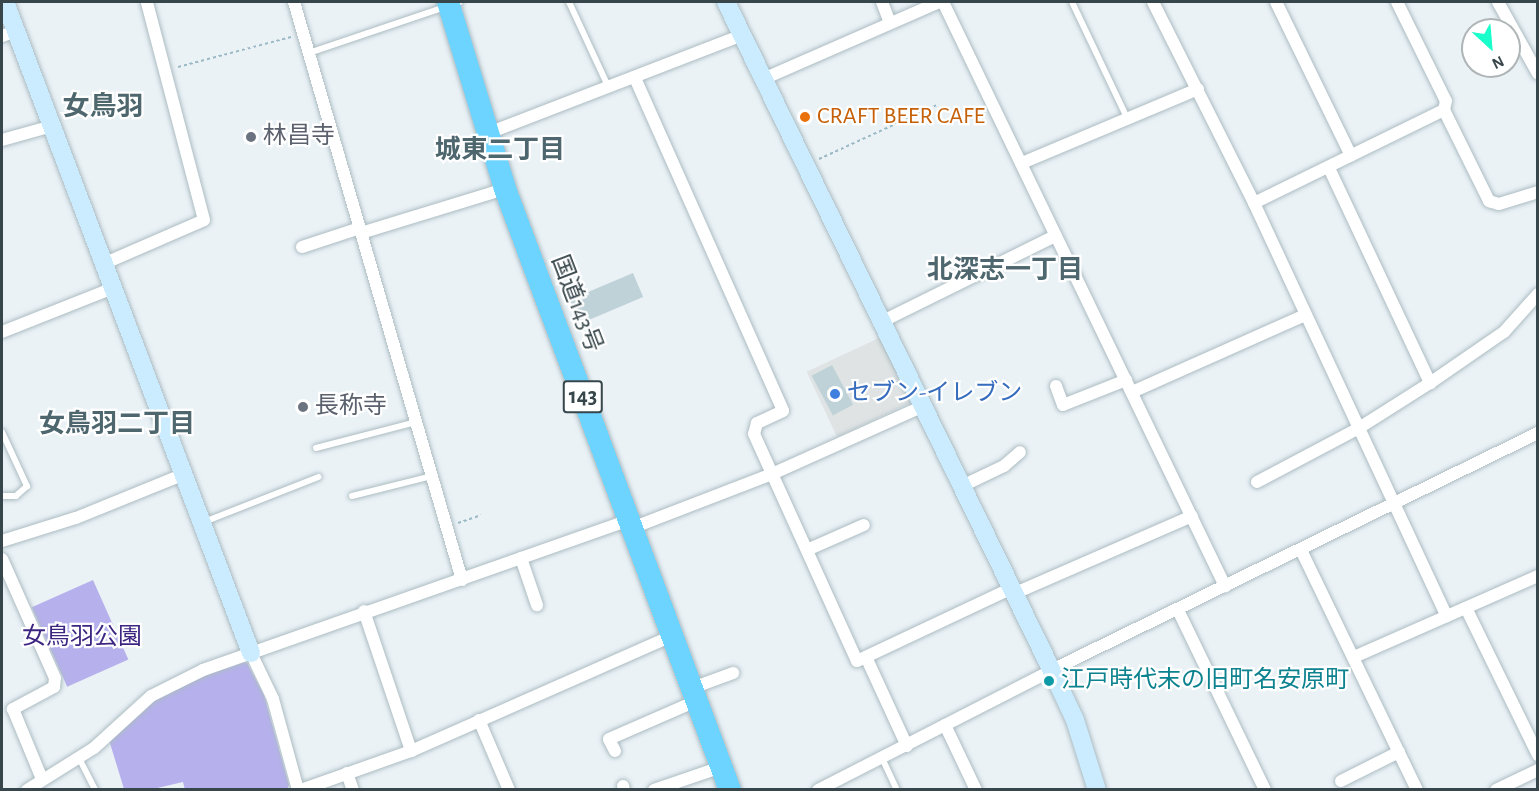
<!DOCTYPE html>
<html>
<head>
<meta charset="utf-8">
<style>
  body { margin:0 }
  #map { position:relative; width:1539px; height:791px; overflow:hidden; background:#eaf2f6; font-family:"Alegreya Sans","Noto Sans JP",sans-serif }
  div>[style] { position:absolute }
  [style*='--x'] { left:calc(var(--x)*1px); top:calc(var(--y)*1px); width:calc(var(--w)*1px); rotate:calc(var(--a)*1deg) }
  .green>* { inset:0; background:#b6b1ec; transform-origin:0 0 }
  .parking>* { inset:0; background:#dfe3e4; transform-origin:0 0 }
  .building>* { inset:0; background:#bfd2d8; transform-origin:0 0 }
  .path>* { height:2px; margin-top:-1px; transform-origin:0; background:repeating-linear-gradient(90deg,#9cbac5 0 3px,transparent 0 6px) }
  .roads { filter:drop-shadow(0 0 2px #acbcc2) drop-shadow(0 0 2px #acbcc2) }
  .lane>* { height:6px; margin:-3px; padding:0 3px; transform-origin:3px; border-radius:3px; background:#fff }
  .street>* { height:12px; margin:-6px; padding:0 6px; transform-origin:6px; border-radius:6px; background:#fff }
  .secondary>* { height:18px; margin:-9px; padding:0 9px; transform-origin:9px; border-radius:9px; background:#cbebff }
  .highway>* { height:22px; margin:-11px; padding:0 11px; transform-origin:11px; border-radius:11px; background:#6cd4ff }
  .dots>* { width:16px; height:16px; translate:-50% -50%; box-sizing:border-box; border:3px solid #fff; border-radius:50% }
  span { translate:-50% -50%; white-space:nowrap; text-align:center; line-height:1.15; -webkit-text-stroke:4.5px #fff; paint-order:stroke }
  .shield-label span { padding:2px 4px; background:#fff; border:2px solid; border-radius:4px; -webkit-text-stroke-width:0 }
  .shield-label { font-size:22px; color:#37464b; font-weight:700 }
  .food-label { font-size:24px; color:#c56008 }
  .left { translate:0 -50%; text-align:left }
  .worship-label { font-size:24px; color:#5b616d }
  .street-label { font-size:24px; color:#37464b }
  .shop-label { font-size:24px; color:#366cbe }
  .park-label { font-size:24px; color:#3d2681 }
  .culture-label { font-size:24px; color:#0d838f }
  .neighbourhood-label { font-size:26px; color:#4e676e; font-weight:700 }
  .quarter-label { font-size:27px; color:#4e676e; font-weight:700 }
  .frame { position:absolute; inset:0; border:3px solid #37464b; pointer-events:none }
  .north { position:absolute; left:1461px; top:18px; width:60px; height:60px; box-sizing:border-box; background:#fff; border:2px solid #afb5b7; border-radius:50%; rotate:154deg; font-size:16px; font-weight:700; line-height:24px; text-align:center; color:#37464b }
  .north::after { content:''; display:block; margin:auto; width:21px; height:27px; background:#18ffcb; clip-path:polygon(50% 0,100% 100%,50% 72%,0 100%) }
</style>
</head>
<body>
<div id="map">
  <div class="green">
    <i style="left:93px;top:580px;width:87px;height:67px;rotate:66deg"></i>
    <i style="clip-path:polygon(240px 662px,247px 663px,264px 695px,289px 785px,287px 790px,185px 790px,183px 782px,153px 789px,124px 789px,109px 740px,143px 707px,187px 681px)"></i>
  </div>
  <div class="parking">
    <i style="left:881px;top:337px;width:72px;height:82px;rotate:65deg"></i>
  </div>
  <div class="building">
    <i style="left:633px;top:273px;width:26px;height:70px;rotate:67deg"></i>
    <i style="left:832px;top:365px;width:45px;height:23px;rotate:62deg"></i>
  </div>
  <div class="path">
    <i style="--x:178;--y:67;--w:117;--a:-14.9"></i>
    <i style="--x:819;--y:159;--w:130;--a:-24.6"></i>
    <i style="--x:458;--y:523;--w:24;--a:-19"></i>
  </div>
  <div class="roads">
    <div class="lane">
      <i style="--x:569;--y:2;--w:95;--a:65.1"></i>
      <i style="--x:1072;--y:2;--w:131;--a:64.6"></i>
      <i style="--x:309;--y:53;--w:159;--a:-18.7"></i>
      <i style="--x:2;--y:432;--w:60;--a:65.2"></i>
      <i style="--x:27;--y:486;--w:15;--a:138"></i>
      <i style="--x:16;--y:496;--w:14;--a:180"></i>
      <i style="--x:316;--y:448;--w:103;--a:-14.6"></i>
      <i style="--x:352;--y:496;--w:82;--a:-14"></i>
      <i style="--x:204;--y:522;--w:123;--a:-21.5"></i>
      <i style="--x:79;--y:758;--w:36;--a:63"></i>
      <i style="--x:882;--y:758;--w:35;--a:65"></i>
    </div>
    <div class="street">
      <i style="--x:294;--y:2;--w:602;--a:73.79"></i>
      <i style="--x:882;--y:2;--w:22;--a:69"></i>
      <i style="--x:943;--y:2;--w:649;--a:64.23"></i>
      <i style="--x:1153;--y:2;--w:225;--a:63.3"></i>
      <i style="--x:1254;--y:203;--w:456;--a:65"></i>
      <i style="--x:1276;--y:2;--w:171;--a:64"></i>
      <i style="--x:1397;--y:2;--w:110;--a:63.7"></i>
      <i style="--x:1446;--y:101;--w:9;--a:103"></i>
      <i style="--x:1444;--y:110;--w:102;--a:63.7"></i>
      <i style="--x:1489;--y:201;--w:10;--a:17"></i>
      <i style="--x:1499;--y:204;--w:41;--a:-17.1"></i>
      <i style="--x:1498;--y:2;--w:82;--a:60.9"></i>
      <i style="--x:2;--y:36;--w:15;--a:-20"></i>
      <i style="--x:635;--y:78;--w:364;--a:66"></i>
      <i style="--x:783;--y:411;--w:29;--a:155"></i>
      <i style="--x:757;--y:423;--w:11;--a:105"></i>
      <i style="--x:754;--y:434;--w:249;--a:65.6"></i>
      <i style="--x:857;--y:661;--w:169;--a:-25.2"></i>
      <i style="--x:763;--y:79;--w:192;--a:-23.6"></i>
      <i style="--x:486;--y:134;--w:274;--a:-21.1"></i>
      <i style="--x:2;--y:140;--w:52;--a:-15.6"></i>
      <i style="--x:1022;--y:163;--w:191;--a:-22.8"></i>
      <i style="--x:1329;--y:168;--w:238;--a:64.8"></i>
      <i style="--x:1254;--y:203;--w:212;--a:-26.1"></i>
      <i style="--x:361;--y:233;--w:151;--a:-17"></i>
      <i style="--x:302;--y:247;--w:61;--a:-18.1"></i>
      <i style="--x:103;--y:264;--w:110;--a:-23.5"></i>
      <i style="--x:204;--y:220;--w:225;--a:-104.7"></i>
      <i style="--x:879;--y:323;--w:196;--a:-26.3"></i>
      <i style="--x:2;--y:332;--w:119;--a:-21.6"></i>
      <i style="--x:1056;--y:386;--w:20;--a:70"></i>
      <i style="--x:1063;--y:405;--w:68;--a:-21.6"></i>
      <i style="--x:1132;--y:392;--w:189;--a:-24"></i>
      <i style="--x:1257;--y:482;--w:115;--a:-27.9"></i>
      <i style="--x:1359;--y:428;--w:84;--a:-32.4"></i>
      <i style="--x:1430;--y:383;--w:90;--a:-34.6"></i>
      <i style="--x:1504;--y:332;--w:51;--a:-48.2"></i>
      <i style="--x:960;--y:487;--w:49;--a:-25.5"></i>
      <i style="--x:1004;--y:466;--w:21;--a:-41"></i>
      <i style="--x:632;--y:528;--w:150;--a:-21.1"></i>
      <i style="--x:772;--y:474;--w:163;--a:-24.2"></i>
      <i style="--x:2;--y:541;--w:77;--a:-17.3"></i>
      <i style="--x:76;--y:518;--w:114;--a:-22.1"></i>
      <i style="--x:807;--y:550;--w:62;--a:-23.7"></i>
      <i style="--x:1301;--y:550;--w:267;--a:64.2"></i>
      <i style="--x:521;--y:558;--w:50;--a:71.2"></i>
      <i style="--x:2;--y:559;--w:130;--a:66"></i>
      <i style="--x:55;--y:678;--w:9;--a:96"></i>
      <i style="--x:54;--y:687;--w:47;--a:151.8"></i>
      <i style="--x:13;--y:709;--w:76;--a:67.5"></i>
      <i style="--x:1013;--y:594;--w:195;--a:-23.5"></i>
      <i style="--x:1466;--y:608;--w:164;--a:63.9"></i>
      <i style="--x:1178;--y:610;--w:200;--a:64.2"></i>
      <i style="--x:364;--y:611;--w:148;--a:71.4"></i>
      <i style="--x:251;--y:653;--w:51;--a:64.4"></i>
      <i style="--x:273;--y:699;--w:94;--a:74.6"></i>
      <i style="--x:866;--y:657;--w:98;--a:65.3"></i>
      <i style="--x:1354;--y:657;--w:201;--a:-23.8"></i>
      <i style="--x:692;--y:688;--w:44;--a:-20.1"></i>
      <i style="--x:479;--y:720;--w:76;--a:66.8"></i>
      <i style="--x:945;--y:725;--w:72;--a:64.5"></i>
      <i style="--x:615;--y:751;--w:13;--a:-117"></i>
      <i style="--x:609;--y:739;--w:95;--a:-23.6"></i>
      <i style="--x:347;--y:773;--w:18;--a:71"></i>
      <i style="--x:1341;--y:781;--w:65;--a:-26.6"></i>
      <i style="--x:623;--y:786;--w:4;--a:76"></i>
      <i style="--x:27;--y:790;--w:79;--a:-32.1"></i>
      <i style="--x:94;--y:748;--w:77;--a:-42.4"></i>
      <i style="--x:151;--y:696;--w:58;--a:-26.6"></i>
      <i style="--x:203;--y:670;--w:453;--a:-19.4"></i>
      <i style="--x:301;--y:790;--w:117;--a:-19.5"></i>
      <i style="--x:411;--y:751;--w:285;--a:-23.8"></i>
      <i style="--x:654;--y:790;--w:71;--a:-18.9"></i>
      <i style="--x:818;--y:790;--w:272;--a:-27.1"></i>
      <i style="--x:1060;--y:666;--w:532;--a:-25.99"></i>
      <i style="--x:1496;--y:790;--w:47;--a:-25.5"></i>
    </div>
    <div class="secondary">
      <i style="--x:5;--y:2;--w:696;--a:69.3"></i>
      <i style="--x:726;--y:2;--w:744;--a:64.02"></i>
      <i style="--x:1052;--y:671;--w:54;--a:64.9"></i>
      <i style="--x:1075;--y:720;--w:73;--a:72.6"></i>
    </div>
    <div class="highway">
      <i style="--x:448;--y:2;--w:195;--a:73"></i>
      <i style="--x:505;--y:189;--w:642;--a:69.48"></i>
    </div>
  </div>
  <div class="dots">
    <i style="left:805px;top:117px;background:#e8710a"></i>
    <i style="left:251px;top:137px;background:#6b7280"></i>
    <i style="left:835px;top:394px;background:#3f7fe0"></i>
    <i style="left:303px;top:407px;background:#6b7280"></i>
    <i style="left:1049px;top:681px;background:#0f9aa8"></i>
  </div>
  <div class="shield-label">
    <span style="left:583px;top:397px">143</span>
  </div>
  <div class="food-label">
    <span class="left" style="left:817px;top:117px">CRAFT BEER CAFE</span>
  </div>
  <div class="worship-label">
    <span class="left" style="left:263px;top:137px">林昌寺</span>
    <span class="left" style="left:315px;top:407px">長称寺</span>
  </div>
  <div class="street-label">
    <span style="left:576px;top:304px;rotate:69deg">国道143号</span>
  </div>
  <div class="shop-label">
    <span class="left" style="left:847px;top:394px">セブン-イレブン</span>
  </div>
  <div class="park-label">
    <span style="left:82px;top:638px">女鳥羽公園</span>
  </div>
  <div class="culture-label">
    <span class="left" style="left:1061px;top:681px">江戸時代末の旧町名安原町</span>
  </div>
  <div class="neighbourhood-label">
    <span style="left:500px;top:151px">城東二丁目</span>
    <span style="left:1005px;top:271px">北深志一丁目</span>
    <span style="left:117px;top:425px">女鳥羽二丁目</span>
  </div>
  <div class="quarter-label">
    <span style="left:103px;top:107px">女鳥羽</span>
  </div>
  <div class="frame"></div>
  <div class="north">N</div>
</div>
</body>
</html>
